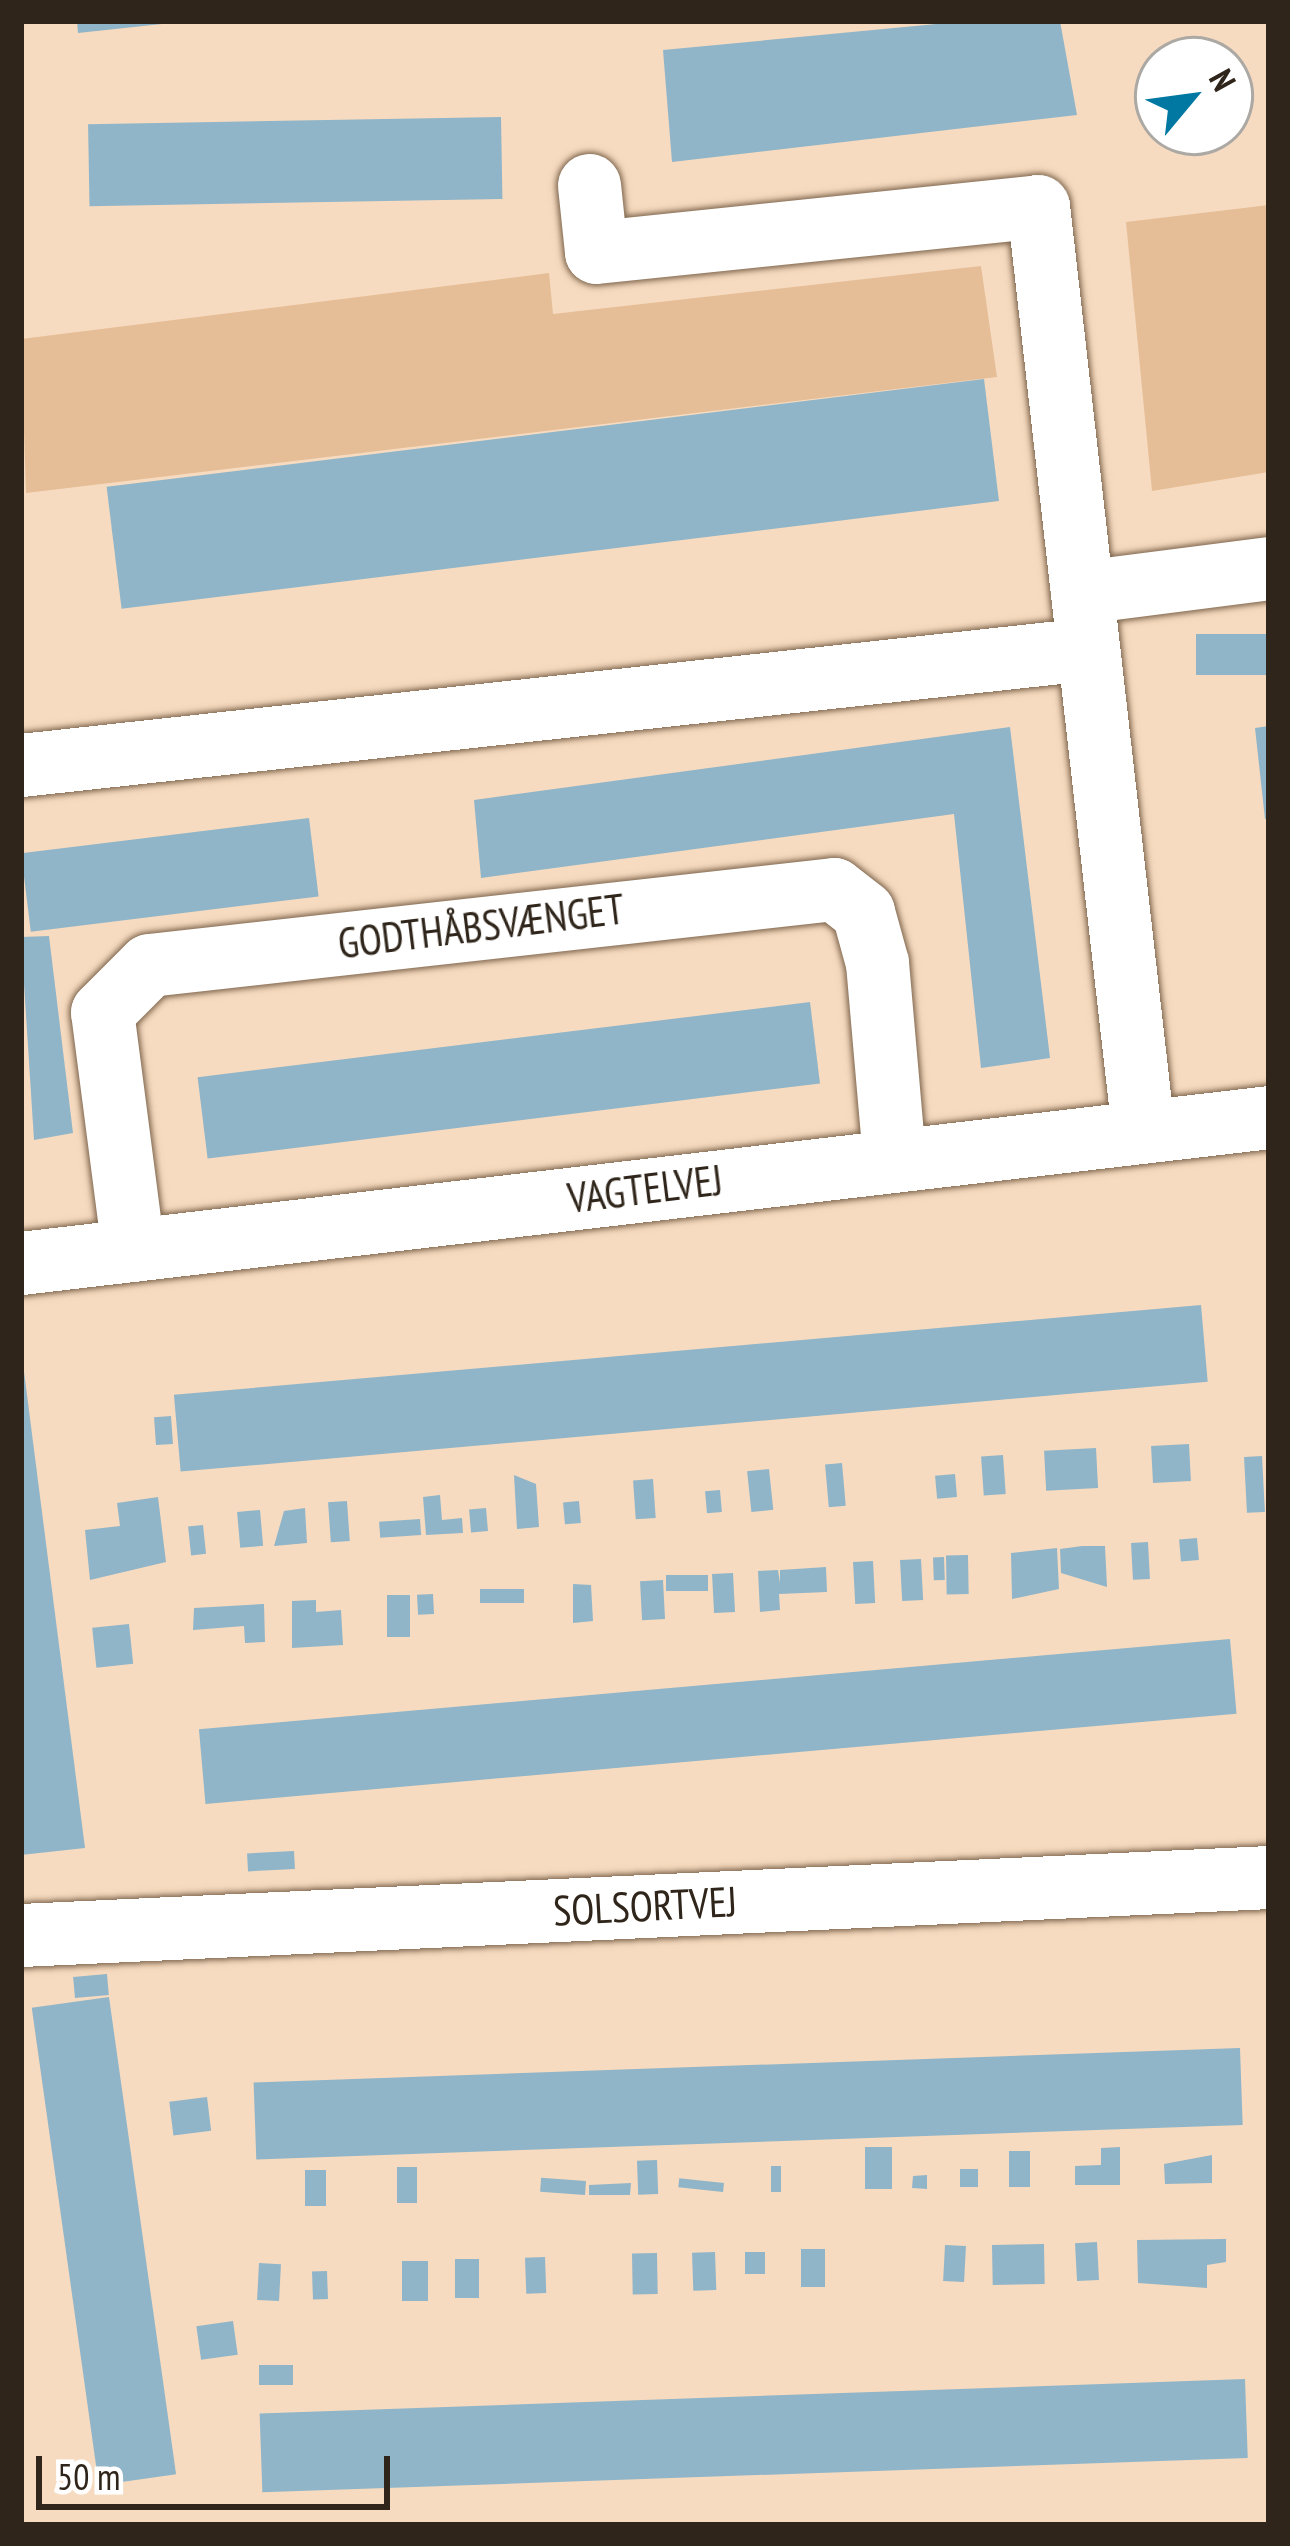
<!DOCTYPE html>
<html>
<head>
<meta charset="utf-8">
<style>
  body { margin:0 }
  #map { position:relative; width:1290px; height:2546px; overflow:hidden; background:#f7dbc0; font-family:"PT Sans Narrow",sans-serif }
  div>[style] { position:absolute }
  [style*='--x'] { left:calc(var(--x)*1px); top:calc(var(--y)*1px); width:calc(var(--w)*1px); rotate:calc(var(--a)*1deg) }
  .green>* { inset:0; background:#e5be97 }
  .building>* { inset:0; background:#90b5c8; transform-origin:0 0 }
  .roads { filter:drop-shadow(0 0 3px #7d654c) drop-shadow(0 0 3px #7d654c) }
  .minor>* { height:63px; margin:-31.5px; padding:0 31.5px; transform-origin:31.5px; border-radius:31.5px; background:#fff }
  span { translate:-50% -50%; white-space:nowrap; text-align:center; line-height:1.15; -webkit-text-stroke:9px #fff; paint-order:stroke }
  .street-label { font-size:42px; color:#2f251a }
  .frame { position:absolute; inset:0; border:24px solid #2f251a; pointer-events:none }
  .north { position:absolute; left:1134px; top:36px; width:120px; height:120px; box-sizing:border-box; background:#fff; border:3px solid #aca8a3; border-radius:50%; rotate:61deg; font-size:33px; font-weight:700; line-height:48px; text-align:center; color:#2f251a }
  .north::after { content:''; display:block; margin:auto; width:42px; height:54px; background:#0078a1; clip-path:polygon(50% 0,100% 100%,50% 72%,0 100%) }
  .scale { position:absolute; left:36px; top:2456px; width:354px; height:54px; box-sizing:border-box; border:6px solid #2f251a; border-top:0; padding-left:15px; font-size:36px; line-height:42px; white-space:nowrap; color:#2f251a; -webkit-text-stroke:9px #fff; paint-order:stroke }
</style>
</head>
<body>
<div id="map">
  <div class="green">
    <i style="clip-path:polygon(1269px 205px,1269px 472px,1152px 491px,1126px 222px)"></i>
    <i style="clip-path:polygon(981px 266px,997px 377px,26px 493px,21px 339px,549px 273px,553px 314px)"></i>
  </div>
  <div class="building">
    <i style="clip-path:polygon(77px 21px,162px 21px,162px 24px,78px 33px)"></i>
    <i style="clip-path:polygon(968px 21px,1060px 21px,1077px 115px,672px 162px,663px 50px)"></i>
    <i style="left:501px;top:117px;width:82px;height:413px;rotate:89deg"></i>
    <i style="left:984px;top:379px;width:123px;height:884px;rotate:83deg"></i>
    <i style="left:1269px;top:634px;width:41px;height:73px;rotate:90deg"></i>
    <i style="clip-path:polygon(1269px 726px,1269px 819px,1265px 819px,1255px 728px)"></i>
    <i style="clip-path:polygon(1010px 727px,1050px 1058px,981px 1068px,954px 814px,481px 878px,474px 800px)"></i>
    <i style="left:309px;top:818px;width:79px;height:290px;rotate:83deg"></i>
    <i style="clip-path:polygon(49px 936px,73px 1133px,34px 1140px,21px 937px)"></i>
    <i style="left:810px;top:1002px;width:82px;height:617px;rotate:83deg"></i>
    <i style="left:1201px;top:1305px;width:77px;height:1031px;rotate:85deg"></i>
    <i style="clip-path:polygon(21px 1348px,85px 1848px,21px 1855px)"></i>
    <i style="left:171px;top:1416px;width:28px;height:17px;rotate:86deg"></i>
    <i style="left:1189px;top:1444px;width:37px;height:38px;rotate:87deg"></i>
    <i style="left:1096px;top:1448px;width:40px;height:52px;rotate:87deg"></i>
    <i style="left:1003px;top:1455px;width:39px;height:22px;rotate:86deg"></i>
    <i style="left:1262px;top:1456px;width:56px;height:18px;rotate:87deg"></i>
    <i style="left:842px;top:1463px;width:43px;height:17px;rotate:85deg"></i>
    <i style="left:769px;top:1469px;width:41px;height:22px;rotate:84deg"></i>
    <i style="left:955px;top:1474px;width:23px;height:20px;rotate:85deg"></i>
    <i style="clip-path:polygon(514px 1475px,536px 1484px,539px 1527px,517px 1529px)"></i>
    <i style="left:653px;top:1479px;width:39px;height:20px;rotate:86deg"></i>
    <i style="left:720px;top:1490px;width:22px;height:15px;rotate:85deg"></i>
    <i style="clip-path:polygon(440px 1495px,442px 1520px,462px 1518px,463px 1533px,426px 1535px,423px 1497px)"></i>
    <i style="clip-path:polygon(158px 1497px,166px 1562px,90px 1580px,85px 1530px,120px 1526px,117px 1503px)"></i>
    <i style="left:347px;top:1501px;width:40px;height:19px;rotate:86deg"></i>
    <i style="left:579px;top:1501px;width:22px;height:16px;rotate:85deg"></i>
    <i style="clip-path:polygon(305px 1508px,307px 1543px,274px 1546px,284px 1511px)"></i>
    <i style="left:486px;top:1508px;width:23px;height:17px;rotate:85deg"></i>
    <i style="left:260px;top:1510px;width:36px;height:23px;rotate:85deg"></i>
    <i style="left:420px;top:1519px;width:16px;height:41px;rotate:86deg"></i>
    <i style="left:203px;top:1525px;width:29px;height:15px;rotate:84deg"></i>
    <i style="left:1197px;top:1538px;width:22px;height:18px;rotate:85deg"></i>
    <i style="left:1148px;top:1542px;width:37px;height:17px;rotate:87deg"></i>
    <i style="clip-path:polygon(1082px 1546px,1105px 1546px,1107px 1587px,1061px 1573px,1060px 1549px)"></i>
    <i style="clip-path:polygon(1057px 1548px,1059px 1589px,1012px 1599px,1011px 1553px)"></i>
    <i style="left:968px;top:1555px;width:39px;height:22px;rotate:89deg"></i>
    <i style="left:944px;top:1557px;width:23px;height:11px;rotate:88deg"></i>
    <i style="left:921px;top:1559px;width:41px;height:21px;rotate:87deg"></i>
    <i style="left:873px;top:1561px;width:42px;height:20px;rotate:87deg"></i>
    <i style="clip-path:polygon(826px 1567px,827px 1592px,779px 1594px,780px 1610px,760px 1612px,758px 1571px,778px 1570px,780px 1583px,780px 1570px)"></i>
    <i style="left:733px;top:1573px;width:39px;height:21px;rotate:87deg"></i>
    <i style="left:708px;top:1575px;width:16px;height:42px;rotate:90deg"></i>
    <i style="left:663px;top:1580px;width:39px;height:23px;rotate:87deg"></i>
    <i style="clip-path:polygon(573px 1584px,591px 1585px,593px 1621px,573px 1623px)"></i>
    <i style="left:524px;top:1589px;width:14px;height:44px;rotate:90deg"></i>
    <i style="left:433px;top:1594px;width:20px;height:16px;rotate:87deg"></i>
    <i style="left:410px;top:1595px;width:42px;height:23px;rotate:90deg"></i>
    <i style="clip-path:polygon(316px 1600px,316px 1612px,341px 1610px,343px 1645px,292px 1648px,292px 1601px)"></i>
    <i style="clip-path:polygon(264px 1604px,265px 1642px,245px 1643px,244px 1626px,193px 1630px,194px 1608px)"></i>
    <i style="left:129px;top:1624px;width:40px;height:37px;rotate:84deg"></i>
    <i style="left:1230px;top:1639px;width:75px;height:1035px;rotate:85deg"></i>
    <i style="left:294px;top:1851px;width:18px;height:47px;rotate:87deg"></i>
    <i style="left:107px;top:1974px;width:21px;height:34px;rotate:85deg"></i>
    <i style="left:109px;top:1997px;width:482px;height:78px;rotate:82deg"></i>
    <i style="left:1240px;top:2048px;width:77px;height:987px;rotate:88deg"></i>
    <i style="left:207px;top:2097px;width:34px;height:38px;rotate:83deg"></i>
    <i style="left:865px;top:2147px;width:27px;height:42px"></i>
    <i style="clip-path:polygon(1120px 2147px,1120px 2185px,1075px 2185px,1075px 2166px,1101px 2165px,1101px 2148px)"></i>
    <i style="left:1009px;top:2151px;width:21px;height:36px"></i>
    <i style="clip-path:polygon(1212px 2155px,1212px 2183px,1165px 2184px,1164px 2164px)"></i>
    <i style="left:657px;top:2160px;width:34px;height:20px;rotate:88deg"></i>
    <i style="left:771px;top:2166px;width:10px;height:26px"></i>
    <i style="left:397px;top:2167px;width:20px;height:36px"></i>
    <i style="left:978px;top:2169px;width:18px;height:18px;rotate:90deg"></i>
    <i style="left:305px;top:2170px;width:21px;height:36px"></i>
    <i style="clip-path:polygon(927px 2175px,927px 2189px,912px 2188px,913px 2176px)"></i>
    <i style="left:586px;top:2181px;width:14px;height:45px;rotate:94deg"></i>
    <i style="clip-path:polygon(631px 2183px,630px 2195px,589px 2195px,589px 2185px)"></i>
    <i style="left:724px;top:2183px;width:9px;height:45px;rotate:96deg"></i>
    <i style="clip-path:polygon(1226px 2239px,1226px 2262px,1207px 2265px,1207px 2288px,1138px 2283px,1137px 2240px)"></i>
    <i style="left:1097px;top:2242px;width:38px;height:22px;rotate:87deg"></i>
    <i style="left:1044px;top:2244px;width:40px;height:52px;rotate:89deg"></i>
    <i style="left:945px;top:2245px;width:21px;height:36px;rotate:3deg"></i>
    <i style="left:825px;top:2249px;width:38px;height:24px;rotate:90deg"></i>
    <i style="left:715px;top:2252px;width:38px;height:23px;rotate:88deg"></i>
    <i style="left:745px;top:2252px;width:20px;height:22px"></i>
    <i style="left:657px;top:2253px;width:41px;height:25px;rotate:89deg"></i>
    <i style="left:545px;top:2257px;width:36px;height:20px;rotate:88deg"></i>
    <i style="left:455px;top:2259px;width:24px;height:39px"></i>
    <i style="left:402px;top:2261px;width:26px;height:40px"></i>
    <i style="left:259px;top:2263px;width:22px;height:37px;rotate:3deg"></i>
    <i style="left:327px;top:2271px;width:28px;height:15px;rotate:88deg"></i>
    <i style="left:233px;top:2321px;width:34px;height:37px;rotate:82deg"></i>
    <i style="left:293px;top:2365px;width:20px;height:34px;rotate:90deg"></i>
    <i style="left:1245px;top:2379px;width:79px;height:986px;rotate:88deg"></i>
  </div>
  <div class="roads">
    <div class="minor">
      <i style="--x:589;--y:185;--w:67;--a:84"></i>
      <i style="--x:596;--y:252;--w:444;--a:-5.9"></i>
      <i style="--x:1038;--y:206;--w:931;--a:83.52"></i>
      <i style="--x:1082;--y:592;--w:189;--a:-7.3"></i>
      <i style="--x:21;--y:765;--w:1072;--a:-6.21"></i>
      <i style="--x:133;--y:1250;--w:240;--a:-97.4"></i>
      <i style="--x:102;--y:1012;--w:66;--a:-45"></i>
      <i style="--x:149;--y:965;--w:689;--a:-6.33"></i>
      <i style="--x:834;--y:889;--w:37;--a:38"></i>
      <i style="--x:863;--y:912;--w:53;--a:74.6"></i>
      <i style="--x:877;--y:963;--w:197;--a:85"></i>
      <i style="--x:21;--y:1263;--w:1257;--a:-6.67"></i>
      <i style="--x:21;--y:1935;--w:1249;--a:-2.66"></i>
    </div>
  </div>
  <div class="street-label">
    <span style="left:481px;top:926px;rotate:-7deg">GODTHÅBSVÆNGET</span>
    <span style="left:645px;top:1189px;rotate:-7deg">VAGTELVEJ</span>
    <span style="left:645px;top:1906px;rotate:-3deg">SOLSORTVEJ</span>
  </div>
  <div class="frame"></div>
  <div class="north">N</div>
  <div class="scale">50 m</div>
</div>
</body>
</html>
